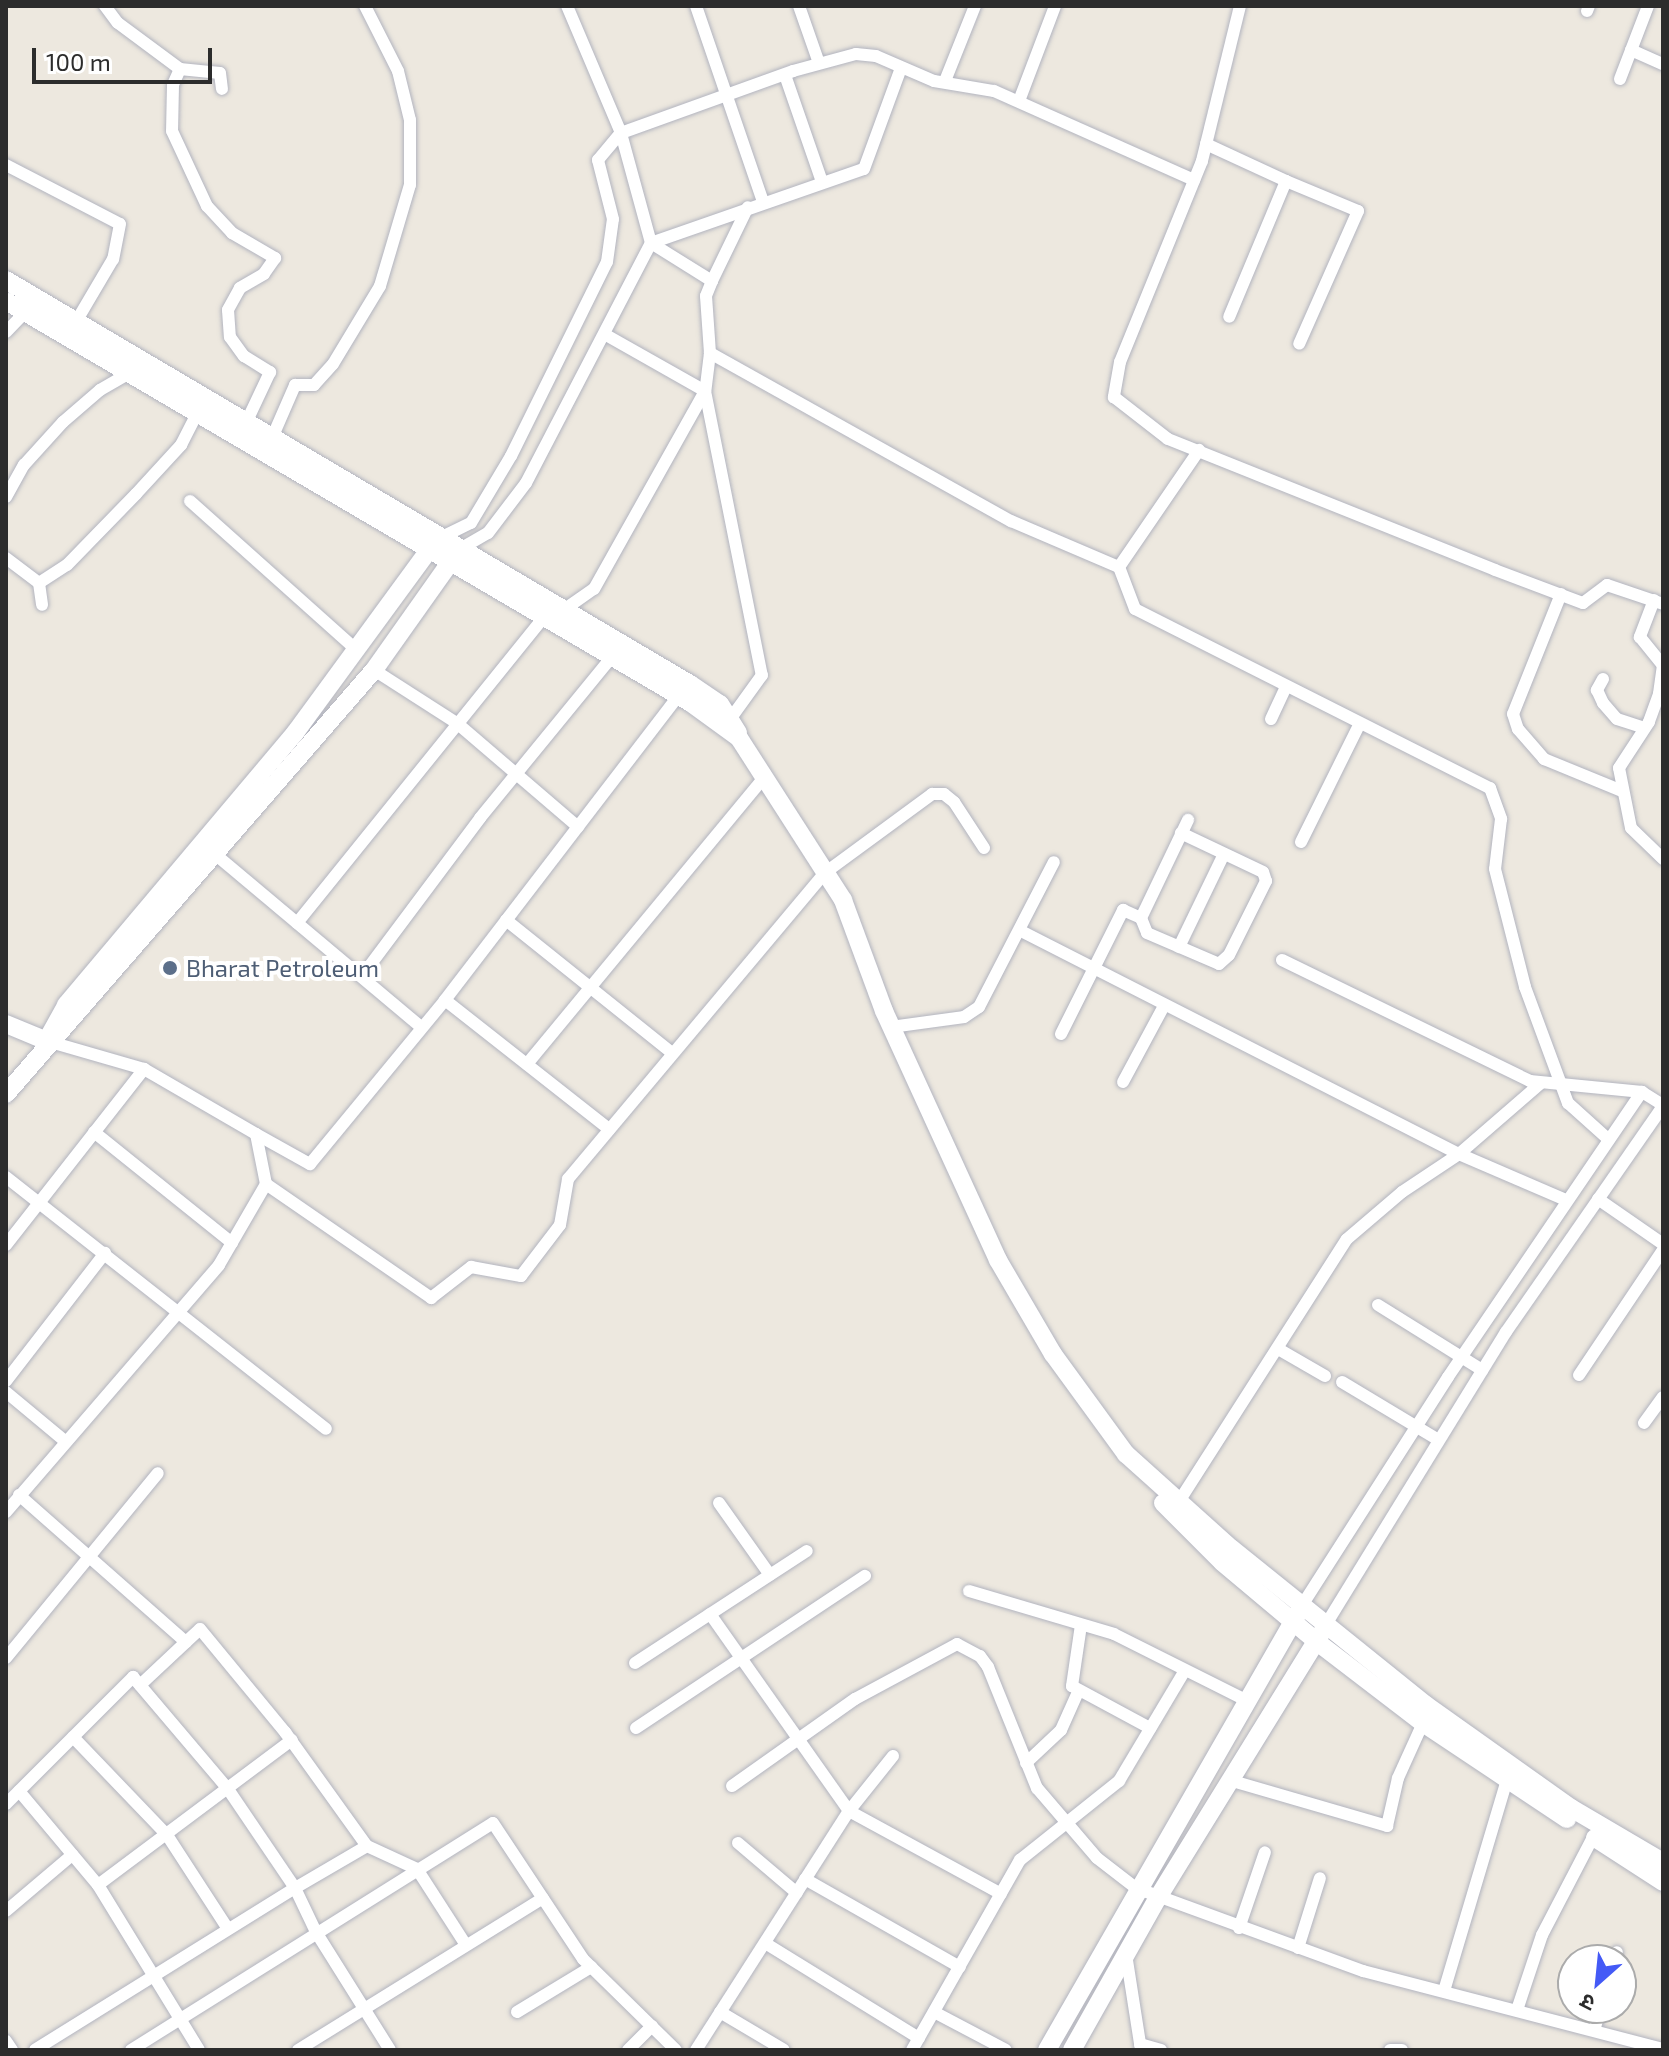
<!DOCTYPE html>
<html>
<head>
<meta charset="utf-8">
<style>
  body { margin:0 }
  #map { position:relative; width:1669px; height:2056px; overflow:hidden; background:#ede8df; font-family:"Exo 2","Noto Sans Devanagari",sans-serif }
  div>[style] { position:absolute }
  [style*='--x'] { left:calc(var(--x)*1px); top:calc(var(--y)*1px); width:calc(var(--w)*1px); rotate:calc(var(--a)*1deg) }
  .roads { filter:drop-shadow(0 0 2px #b2b4bf) drop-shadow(0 0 2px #b2b4bf) }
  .street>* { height:12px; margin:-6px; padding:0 6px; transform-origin:6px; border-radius:6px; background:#fff }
  .secondary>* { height:18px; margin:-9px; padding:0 9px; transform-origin:9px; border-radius:9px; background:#fff }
  .dots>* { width:22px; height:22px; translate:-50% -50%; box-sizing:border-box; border:4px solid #fff; border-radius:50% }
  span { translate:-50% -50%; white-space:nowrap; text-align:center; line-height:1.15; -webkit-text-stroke:8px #fff; paint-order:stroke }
  .service-label { font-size:24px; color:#4e5e75 }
  .left { translate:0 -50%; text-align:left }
  .frame { position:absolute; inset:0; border:8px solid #2c2c2c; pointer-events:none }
  .north { position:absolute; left:1557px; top:1944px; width:80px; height:80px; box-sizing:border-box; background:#fff; border:2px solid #ababab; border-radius:50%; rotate:207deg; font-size:22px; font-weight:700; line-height:32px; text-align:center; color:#2c2c2c }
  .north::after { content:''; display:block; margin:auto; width:28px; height:36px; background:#445af6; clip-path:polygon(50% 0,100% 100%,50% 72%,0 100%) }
  .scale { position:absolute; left:32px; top:48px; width:180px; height:36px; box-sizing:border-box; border:4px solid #2c2c2c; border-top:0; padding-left:10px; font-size:24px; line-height:28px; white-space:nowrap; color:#2c2c2c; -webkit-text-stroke:6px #fff; paint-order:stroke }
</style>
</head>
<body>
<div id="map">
  <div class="roads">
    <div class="street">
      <i style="--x:105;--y:6;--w:21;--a:53"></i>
      <i style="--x:118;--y:23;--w:77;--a:36.6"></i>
      <i style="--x:180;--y:69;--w:17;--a:114"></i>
      <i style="--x:173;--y:85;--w:46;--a:91.2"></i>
      <i style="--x:172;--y:131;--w:83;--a:65"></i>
      <i style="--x:207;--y:206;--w:37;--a:47"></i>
      <i style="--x:232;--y:233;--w:50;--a:30.2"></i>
      <i style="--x:275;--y:258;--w:19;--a:125"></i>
      <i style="--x:264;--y:274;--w:28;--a:150"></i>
      <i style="--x:240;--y:288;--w:25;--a:119"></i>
      <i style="--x:228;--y:310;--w:27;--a:86"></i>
      <i style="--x:230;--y:337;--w:24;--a:54"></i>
      <i style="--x:244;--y:356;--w:31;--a:32"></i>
      <i style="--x:270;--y:372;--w:56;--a:115.2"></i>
      <i style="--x:696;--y:6;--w:207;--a:71.1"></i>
      <i style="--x:799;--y:6;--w:60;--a:70.7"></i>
      <i style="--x:1240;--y:6;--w:160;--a:103.8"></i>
      <i style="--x:1202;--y:161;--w:217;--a:112.2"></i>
      <i style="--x:1120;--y:362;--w:36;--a:100"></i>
      <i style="--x:1114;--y:397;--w:68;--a:37.9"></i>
      <i style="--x:1168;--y:439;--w:352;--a:21.8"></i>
      <i style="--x:1495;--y:570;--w:94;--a:20.6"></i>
      <i style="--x:1583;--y:603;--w:30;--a:-37"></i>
      <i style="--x:1607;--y:585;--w:59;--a:18.7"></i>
      <i style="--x:1587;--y:11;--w:5;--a:-68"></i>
      <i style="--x:1631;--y:50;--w:35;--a:24"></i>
      <i style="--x:180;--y:69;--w:40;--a:5.7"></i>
      <i style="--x:220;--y:73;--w:16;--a:83"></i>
      <i style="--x:785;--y:75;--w:113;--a:70.9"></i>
      <i style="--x:1620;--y:79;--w:78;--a:-69"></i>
      <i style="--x:945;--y:81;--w:81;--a:-68.2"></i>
      <i style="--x:1019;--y:101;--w:102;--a:-69.2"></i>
      <i style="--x:1206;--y:144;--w:88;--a:24.8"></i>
      <i style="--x:1286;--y:181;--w:147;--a:112.7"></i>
      <i style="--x:6;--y:165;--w:128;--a:27.4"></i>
      <i style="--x:120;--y:224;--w:36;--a:101"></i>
      <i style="--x:113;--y:259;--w:79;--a:120.5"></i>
      <i style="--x:1286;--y:181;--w:78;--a:22.6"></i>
      <i style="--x:1358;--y:211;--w:145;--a:113.9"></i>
      <i style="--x:651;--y:243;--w:225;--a:-19.2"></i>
      <i style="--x:864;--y:169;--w:108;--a:-69.9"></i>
      <i style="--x:651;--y:243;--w:72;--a:31.9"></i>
      <i style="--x:712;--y:281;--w:82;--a:-64.1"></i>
      <i style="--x:712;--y:281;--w:16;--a:112"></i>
      <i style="--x:706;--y:296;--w:57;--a:86"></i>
      <i style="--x:710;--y:353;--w:38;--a:97"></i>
      <i style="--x:705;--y:391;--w:290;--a:78.7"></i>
      <i style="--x:762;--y:675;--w:53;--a:125.8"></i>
      <i style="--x:6;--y:332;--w:28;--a:-46"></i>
      <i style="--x:710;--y:353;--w:345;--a:29.2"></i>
      <i style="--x:1011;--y:521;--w:117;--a:23.1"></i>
      <i style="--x:272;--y:438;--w:58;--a:-66.5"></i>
      <i style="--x:295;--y:385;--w:19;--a:0"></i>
      <i style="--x:314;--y:385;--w:28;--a:-48"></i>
      <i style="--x:333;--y:364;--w:91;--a:-58.9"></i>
      <i style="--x:380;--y:286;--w:105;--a:-73.5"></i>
      <i style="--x:410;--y:185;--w:65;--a:-90"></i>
      <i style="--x:410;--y:120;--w:50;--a:-103.8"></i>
      <i style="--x:398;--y:71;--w:73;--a:-116.9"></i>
      <i style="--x:6;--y:497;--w:37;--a:-61"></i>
      <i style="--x:24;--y:465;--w:58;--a:-47.8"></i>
      <i style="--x:63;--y:422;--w:49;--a:-40.9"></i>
      <i style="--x:100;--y:390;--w:34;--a:-30"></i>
      <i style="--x:190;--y:501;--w:225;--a:41.8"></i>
      <i style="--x:442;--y:537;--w:32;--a:-26"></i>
      <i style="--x:471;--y:523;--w:78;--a:-59.2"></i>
      <i style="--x:511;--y:456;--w:216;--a:-63.7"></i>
      <i style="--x:607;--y:262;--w:43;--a:-82.1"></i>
      <i style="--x:613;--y:219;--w:61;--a:-104.3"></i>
      <i style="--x:598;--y:160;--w:35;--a:-50"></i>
      <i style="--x:621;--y:133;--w:183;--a:-19.8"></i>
      <i style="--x:793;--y:71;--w:65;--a:-15.1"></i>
      <i style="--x:856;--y:54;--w:20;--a:6"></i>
      <i style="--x:876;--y:56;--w:63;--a:23.3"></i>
      <i style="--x:934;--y:81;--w:61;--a:9.5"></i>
      <i style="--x:994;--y:91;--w:219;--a:24"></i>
      <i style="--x:460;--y:549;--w:32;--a:-30"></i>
      <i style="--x:488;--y:533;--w:63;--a:-52.8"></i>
      <i style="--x:526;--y:483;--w:271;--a:-62.5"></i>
      <i style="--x:651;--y:243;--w:114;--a:-105.3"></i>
      <i style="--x:621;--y:133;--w:138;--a:-113"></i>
      <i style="--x:6;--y:558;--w:41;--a:37.1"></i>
      <i style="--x:39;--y:583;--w:22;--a:82"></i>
      <i style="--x:1119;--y:567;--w:45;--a:69.1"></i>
      <i style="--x:1135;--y:609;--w:398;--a:26.8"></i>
      <i style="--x:1490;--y:788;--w:33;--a:70"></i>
      <i style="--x:1501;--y:819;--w:50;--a:96.8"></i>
      <i style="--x:1495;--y:869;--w:122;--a:75.7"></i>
      <i style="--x:1525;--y:987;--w:124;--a:69.7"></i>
      <i style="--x:1568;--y:1103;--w:54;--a:42"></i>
      <i style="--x:1119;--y:567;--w:142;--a:-55.6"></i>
      <i style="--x:39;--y:583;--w:33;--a:-33"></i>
      <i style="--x:67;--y:565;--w:99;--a:-45.8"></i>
      <i style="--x:136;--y:494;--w:67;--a:-47.4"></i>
      <i style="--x:181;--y:445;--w:36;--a:-63"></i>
      <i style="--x:1561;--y:594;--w:129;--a:111.8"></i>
      <i style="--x:1513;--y:714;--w:16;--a:72"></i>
      <i style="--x:1518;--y:729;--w:40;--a:49"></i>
      <i style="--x:1544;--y:759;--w:84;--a:22.3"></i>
      <i style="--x:1654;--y:600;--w:40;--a:111"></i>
      <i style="--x:1640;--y:637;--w:36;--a:51"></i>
      <i style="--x:1663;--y:665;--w:29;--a:98"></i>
      <i style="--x:1659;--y:694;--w:30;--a:110"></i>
      <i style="--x:1649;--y:722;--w:55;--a:123.1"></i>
      <i style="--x:1619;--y:768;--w:61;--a:78.7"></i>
      <i style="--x:1631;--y:828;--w:45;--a:44.1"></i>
      <i style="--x:565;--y:609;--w:35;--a:-35"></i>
      <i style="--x:594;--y:589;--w:227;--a:-60.7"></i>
      <i style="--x:705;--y:391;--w:114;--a:-150.5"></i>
      <i style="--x:374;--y:670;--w:100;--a:32.7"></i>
      <i style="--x:458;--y:724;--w:158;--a:40.6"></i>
      <i style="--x:1603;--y:679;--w:13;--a:119"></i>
      <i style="--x:1597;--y:690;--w:14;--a:65"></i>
      <i style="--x:1603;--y:703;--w:21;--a:49"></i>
      <i style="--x:1617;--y:719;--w:28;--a:18"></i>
      <i style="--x:1271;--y:719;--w:35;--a:-65"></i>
      <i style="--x:1301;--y:842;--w:131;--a:-63.6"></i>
      <i style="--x:216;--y:855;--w:268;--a:40"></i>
      <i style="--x:1141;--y:918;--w:16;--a:68"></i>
      <i style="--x:1147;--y:933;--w:78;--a:23.3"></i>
      <i style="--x:1219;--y:964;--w:13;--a:-42"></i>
      <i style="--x:1229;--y:955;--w:83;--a:-63.4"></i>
      <i style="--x:1266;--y:881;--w:9;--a:-108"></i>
      <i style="--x:1263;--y:872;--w:91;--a:-154.6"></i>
      <i style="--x:506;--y:920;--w:211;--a:38.7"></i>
      <i style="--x:297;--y:923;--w:393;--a:-51.1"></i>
      <i style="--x:1021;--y:931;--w:492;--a:27"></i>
      <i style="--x:1459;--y:1154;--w:116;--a:23.3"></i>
      <i style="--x:1179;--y:947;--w:103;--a:-64.2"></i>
      <i style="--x:1282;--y:960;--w:276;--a:26"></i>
      <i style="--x:1530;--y:1081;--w:113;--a:5.6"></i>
      <i style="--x:1642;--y:1092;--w:25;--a:32"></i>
      <i style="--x:362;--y:976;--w:197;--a:-53.2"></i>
      <i style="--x:480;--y:818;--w:208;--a:-50.7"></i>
      <i style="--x:445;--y:1000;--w:209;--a:38.2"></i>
      <i style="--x:891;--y:1027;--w:74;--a:-7.8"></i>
      <i style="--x:964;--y:1017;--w:18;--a:-34"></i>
      <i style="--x:979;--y:1007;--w:163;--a:-62.7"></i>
      <i style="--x:1061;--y:1034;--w:139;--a:-63.4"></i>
      <i style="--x:1123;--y:910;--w:20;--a:24"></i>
      <i style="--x:1141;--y:918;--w:109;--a:-64.4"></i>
      <i style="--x:527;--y:1064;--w:374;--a:-50.4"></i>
      <i style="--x:1123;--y:1082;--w:86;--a:-61.7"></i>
      <i style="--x:94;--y:1132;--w:177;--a:38.8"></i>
      <i style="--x:256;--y:1134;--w:62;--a:29.1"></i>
      <i style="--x:310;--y:1164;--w:212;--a:-50.5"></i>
      <i style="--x:445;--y:1000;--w:383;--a:-52.5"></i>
      <i style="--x:6;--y:1177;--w:407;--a:38.2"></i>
      <i style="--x:266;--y:1184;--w:201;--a:34.6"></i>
      <i style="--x:431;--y:1298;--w:51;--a:-37.8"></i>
      <i style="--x:471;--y:1267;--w:51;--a:10.2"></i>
      <i style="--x:521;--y:1276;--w:64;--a:-52.6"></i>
      <i style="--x:560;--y:1225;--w:47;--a:-80.1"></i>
      <i style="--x:568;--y:1179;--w:401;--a:-50"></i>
      <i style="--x:826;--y:872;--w:132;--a:-36.3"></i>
      <i style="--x:932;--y:794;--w:12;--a:0"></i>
      <i style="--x:944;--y:794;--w:13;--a:39"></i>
      <i style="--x:954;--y:802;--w:55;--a:56.9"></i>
      <i style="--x:1598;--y:1199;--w:79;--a:34.7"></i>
      <i style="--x:6;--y:1245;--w:224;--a:-51.9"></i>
      <i style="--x:1378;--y:1305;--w:123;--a:32"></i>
      <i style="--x:1280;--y:1350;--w:52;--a:30"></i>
      <i style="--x:1579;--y:1375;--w:151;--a:-56.1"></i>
      <i style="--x:6;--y:1381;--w:162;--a:-52.3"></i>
      <i style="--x:1342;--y:1382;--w:111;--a:31"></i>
      <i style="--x:6;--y:1392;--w:78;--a:39.8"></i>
      <i style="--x:1644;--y:1423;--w:32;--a:-54"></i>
      <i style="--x:19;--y:1495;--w:222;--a:41.4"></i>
      <i style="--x:186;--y:1642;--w:63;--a:136.9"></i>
      <i style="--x:719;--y:1503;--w:88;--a:54.7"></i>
      <i style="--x:1178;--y:1503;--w:313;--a:-57.4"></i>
      <i style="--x:1347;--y:1239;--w:72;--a:-40.5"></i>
      <i style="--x:1402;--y:1192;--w:69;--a:-33.7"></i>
      <i style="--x:1459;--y:1154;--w:108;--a:-40.9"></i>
      <i style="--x:6;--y:1512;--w:326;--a:-49.2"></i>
      <i style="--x:219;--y:1265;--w:94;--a:-59.9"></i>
      <i style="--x:266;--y:1184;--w:51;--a:-101.3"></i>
      <i style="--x:256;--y:1134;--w:129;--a:-149.9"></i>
      <i style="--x:144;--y:1069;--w:101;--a:-163.9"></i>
      <i style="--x:969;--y:1591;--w:151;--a:16.5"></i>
      <i style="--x:1114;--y:1634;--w:148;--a:26.6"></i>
      <i style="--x:1301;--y:1607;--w:273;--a:-57.4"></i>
      <i style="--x:1448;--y:1377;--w:345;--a:-55.8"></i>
      <i style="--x:1081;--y:1625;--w:62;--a:98.4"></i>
      <i style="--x:1072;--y:1686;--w:89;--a:28.3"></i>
      <i style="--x:1325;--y:1626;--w:345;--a:-58.4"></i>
      <i style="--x:1506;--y:1332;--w:275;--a:-55.2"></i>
      <i style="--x:186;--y:1642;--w:19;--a:-43"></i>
      <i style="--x:200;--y:1629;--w:134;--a:50.5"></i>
      <i style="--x:285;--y:1732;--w:140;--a:54.3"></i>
      <i style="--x:367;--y:1846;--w:55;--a:24.7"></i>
      <i style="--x:417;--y:1869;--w:90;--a:57.2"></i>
      <i style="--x:6;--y:1658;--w:239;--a:-50.6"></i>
      <i style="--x:635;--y:1663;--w:205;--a:-33.1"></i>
      <i style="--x:636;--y:1728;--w:275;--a:-33.6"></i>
      <i style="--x:73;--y:1737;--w:136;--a:46.2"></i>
      <i style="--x:167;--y:1835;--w:112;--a:57"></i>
      <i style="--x:893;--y:1756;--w:70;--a:128.7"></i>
      <i style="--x:849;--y:1811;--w:173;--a:28.6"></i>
      <i style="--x:1026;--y:1763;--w:48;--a:-43.3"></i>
      <i style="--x:1061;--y:1730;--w:42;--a:-65.9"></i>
      <i style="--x:1229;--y:1780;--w:165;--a:16.2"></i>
      <i style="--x:1387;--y:1826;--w:49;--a:-77.1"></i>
      <i style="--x:1398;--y:1778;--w:60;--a:-65.6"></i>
      <i style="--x:732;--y:1786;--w:151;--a:-35.3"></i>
      <i style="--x:855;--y:1699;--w:116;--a:-28.3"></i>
      <i style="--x:957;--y:1644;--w:26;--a:28"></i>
      <i style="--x:980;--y:1656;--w:14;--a:54"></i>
      <i style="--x:988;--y:1667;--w:131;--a:68"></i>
      <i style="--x:1037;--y:1788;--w:92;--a:49.4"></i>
      <i style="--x:1097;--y:1858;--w:49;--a:37.6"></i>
      <i style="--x:1136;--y:1888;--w:242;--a:20.1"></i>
      <i style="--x:1363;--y:1971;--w:310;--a:14.6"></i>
      <i style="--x:19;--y:1791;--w:123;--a:50"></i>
      <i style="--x:98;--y:1885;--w:193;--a:58.5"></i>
      <i style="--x:6;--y:1804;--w:180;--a:-45"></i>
      <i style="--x:133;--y:1677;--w:147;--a:49.7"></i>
      <i style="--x:228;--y:1789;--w:120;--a:55.9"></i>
      <i style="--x:295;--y:1888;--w:306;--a:148.1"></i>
      <i style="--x:738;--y:1843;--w:77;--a:40.3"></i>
      <i style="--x:367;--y:1846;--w:83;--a:149.7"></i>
      <i style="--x:295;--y:1888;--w:49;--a:64.5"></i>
      <i style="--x:316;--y:1932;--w:139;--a:57.9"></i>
      <i style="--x:805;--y:1879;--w:178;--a:29.6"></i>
      <i style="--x:98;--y:1885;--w:242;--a:-36.8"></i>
      <i style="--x:6;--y:1911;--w:87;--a:-40.3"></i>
      <i style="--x:1239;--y:1928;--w:80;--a:-71.1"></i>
      <i style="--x:765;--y:1943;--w:181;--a:31.7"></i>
      <i style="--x:1298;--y:1948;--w:73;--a:-72.6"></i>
      <i style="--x:1126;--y:1954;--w:97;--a:81.1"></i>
      <i style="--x:1615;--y:1960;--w:8;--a:-76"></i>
      <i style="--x:1444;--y:1991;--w:220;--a:-73.4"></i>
      <i style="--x:1517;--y:2010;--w:79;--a:-71.6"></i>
      <i style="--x:1542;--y:1935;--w:110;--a:-62.5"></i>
      <i style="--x:517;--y:2012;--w:87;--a:-31.3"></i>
      <i style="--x:720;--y:2012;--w:74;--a:30.7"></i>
      <i style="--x:934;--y:2012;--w:81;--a:27.8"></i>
      <i style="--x:1594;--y:2030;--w:23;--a:-72"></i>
      <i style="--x:6;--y:2041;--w:11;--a:56"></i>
      <i style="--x:1140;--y:2044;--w:22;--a:16"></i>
      <i style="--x:131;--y:2050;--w:427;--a:-32.1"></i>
      <i style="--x:493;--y:1823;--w:163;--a:56.5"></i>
      <i style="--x:583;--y:1959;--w:130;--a:44.4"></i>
      <i style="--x:298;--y:2050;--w:288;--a:-31.8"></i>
      <i style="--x:628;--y:2050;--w:34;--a:-45"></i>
      <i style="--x:696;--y:2050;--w:284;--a:-57.4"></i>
      <i style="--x:849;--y:1811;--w:241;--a:-125.2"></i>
      <i style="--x:912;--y:2050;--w:219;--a:-60.4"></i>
      <i style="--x:1020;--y:1860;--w:127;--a:-38.6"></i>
      <i style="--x:1119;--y:1781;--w:127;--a:-59.2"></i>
      <i style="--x:1390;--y:2050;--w:12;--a:0"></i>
    </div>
    <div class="secondary">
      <i style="--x:6;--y:280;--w:794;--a:30.57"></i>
      <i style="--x:690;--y:684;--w:36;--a:34"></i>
      <i style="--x:720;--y:704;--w:34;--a:58"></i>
      <i style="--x:6;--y:301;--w:794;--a:30.41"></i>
      <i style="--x:691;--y:703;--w:59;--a:36.1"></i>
      <i style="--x:739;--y:738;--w:193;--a:57.3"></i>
      <i style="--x:843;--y:900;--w:118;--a:69.7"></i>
      <i style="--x:884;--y:1011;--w:274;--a:65.4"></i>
      <i style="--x:998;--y:1260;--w:109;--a:59.7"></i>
      <i style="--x:1053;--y:1354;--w:124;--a:53.9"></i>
      <i style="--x:1126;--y:1454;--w:142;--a:41.9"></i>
      <i style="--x:1232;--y:1549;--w:249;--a:38.8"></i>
      <i style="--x:1426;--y:1705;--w:178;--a:35.4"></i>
      <i style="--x:1571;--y:1808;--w:107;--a:30.4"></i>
      <i style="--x:6;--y:1024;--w:44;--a:22.5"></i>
      <i style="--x:48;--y:1038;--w:38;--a:-61"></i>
      <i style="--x:66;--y:1005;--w:356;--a:-49.9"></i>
      <i style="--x:295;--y:733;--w:237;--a:-53.8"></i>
      <i style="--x:6;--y:1094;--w:561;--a:-49.04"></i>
      <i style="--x:374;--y:670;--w:142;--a:-54.7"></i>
      <i style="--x:1163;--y:1503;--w:83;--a:45"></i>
      <i style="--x:1222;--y:1562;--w:123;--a:40"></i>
      <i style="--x:1316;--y:1641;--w:135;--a:37.5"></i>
      <i style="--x:1423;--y:1723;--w:173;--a:33.7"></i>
      <i style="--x:1595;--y:1838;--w:81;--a:32.9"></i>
      <i style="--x:1047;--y:2050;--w:504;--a:-60.13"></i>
      <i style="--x:1072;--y:2050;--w:173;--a:-60.6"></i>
      <i style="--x:1157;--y:1899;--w:312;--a:-58.3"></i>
    </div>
  </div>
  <div class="dots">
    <i style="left:170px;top:968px;background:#5c6f8a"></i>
  </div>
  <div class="service-label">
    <span class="left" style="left:186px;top:968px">Bharat Petroleum</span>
  </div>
  <div class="frame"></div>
  <div class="north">उ</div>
  <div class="scale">100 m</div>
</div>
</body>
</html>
